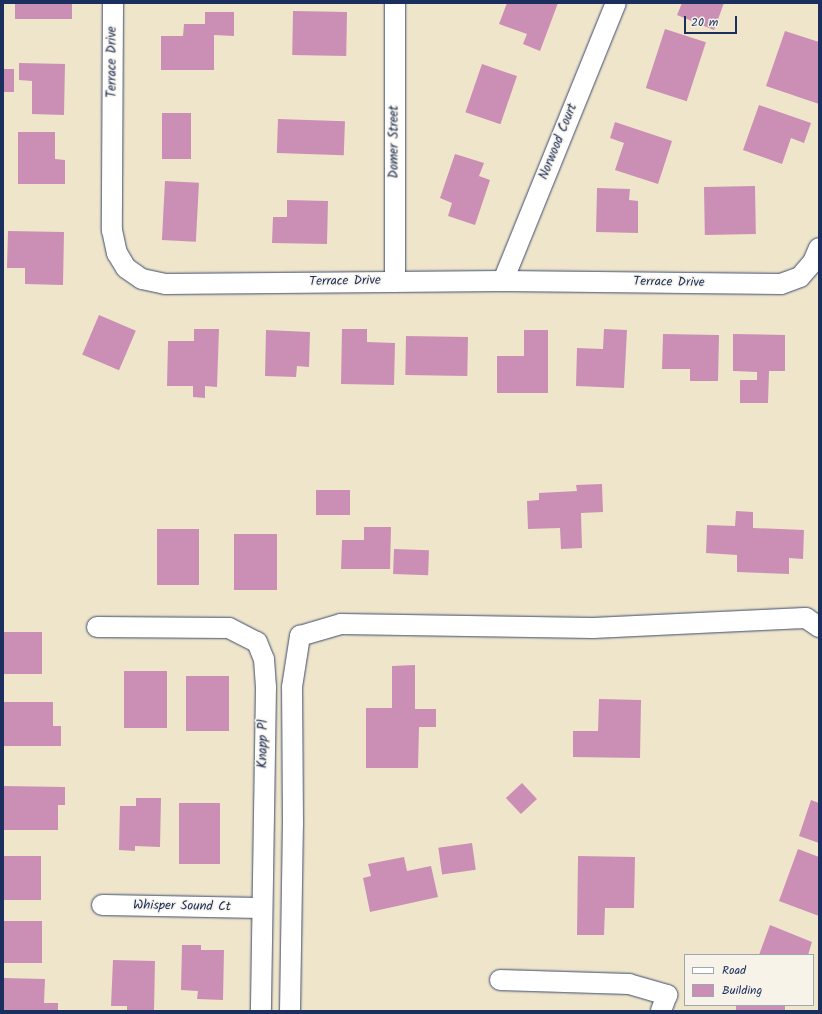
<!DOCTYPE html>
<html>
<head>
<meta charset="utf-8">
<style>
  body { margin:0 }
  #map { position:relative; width:822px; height:1014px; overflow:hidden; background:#efe5ca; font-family:Kalam,sans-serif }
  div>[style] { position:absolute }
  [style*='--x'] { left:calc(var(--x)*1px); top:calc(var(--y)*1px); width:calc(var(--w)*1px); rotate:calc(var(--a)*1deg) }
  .building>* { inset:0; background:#cb8fb5; transform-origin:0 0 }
  .roads { filter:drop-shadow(0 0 1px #3b4a6e) drop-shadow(0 0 1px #3b4a6e) }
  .street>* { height:20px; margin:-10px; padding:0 10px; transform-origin:10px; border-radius:10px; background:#fff }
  span { translate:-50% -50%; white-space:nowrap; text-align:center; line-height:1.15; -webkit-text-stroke:3px #f7f3e8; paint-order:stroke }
  .street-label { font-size:13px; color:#1b2f5e }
  .frame { position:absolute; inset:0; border:4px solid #1b2f5e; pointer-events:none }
  .legend { position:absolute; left:684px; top:954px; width:130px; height:52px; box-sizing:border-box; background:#f7f3e8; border:1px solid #9fa5b1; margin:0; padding:5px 7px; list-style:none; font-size:12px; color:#1b2f5e }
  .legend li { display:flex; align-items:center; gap:8px; height:20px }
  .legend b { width:20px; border:1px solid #9fa5b1 }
  .scale { position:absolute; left:684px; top:16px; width:53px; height:18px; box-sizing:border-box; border:2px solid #1b2f5e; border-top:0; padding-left:5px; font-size:12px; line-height:14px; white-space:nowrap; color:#1b2f5e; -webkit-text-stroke:3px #f7f3e8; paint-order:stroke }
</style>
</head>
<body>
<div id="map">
  <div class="building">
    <i style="left:15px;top:3px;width:57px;height:16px"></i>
    <i style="clip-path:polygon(507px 3px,558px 3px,540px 51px,523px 44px,527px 34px,499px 24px)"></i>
    <i style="clip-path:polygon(682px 3px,724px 3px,714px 30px,677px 15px)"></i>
    <i style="left:293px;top:11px;width:54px;height:44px;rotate:1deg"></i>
    <i style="clip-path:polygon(205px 12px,234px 12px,234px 36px,214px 35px,214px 70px,161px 70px,161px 36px,183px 36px,184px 24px,205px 24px)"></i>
    <i style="left:665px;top:29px;width:43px;height:62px;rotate:18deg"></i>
    <i style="clip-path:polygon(785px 31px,819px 42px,819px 104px,766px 86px)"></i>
    <i style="clip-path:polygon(19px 63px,65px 64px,64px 115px,32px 114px,32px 81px,19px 80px)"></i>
    <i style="left:482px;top:64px;width:37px;height:51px;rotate:19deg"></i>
    <i style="left:3px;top:69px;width:11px;height:23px"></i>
    <i style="clip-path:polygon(759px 105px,811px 123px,804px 143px,791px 138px,782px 164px,743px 150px)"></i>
    <i style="left:162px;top:113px;width:29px;height:46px"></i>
    <i style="left:278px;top:119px;width:67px;height:34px;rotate:2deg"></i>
    <i style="clip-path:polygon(615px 122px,672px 141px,658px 184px,615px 170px,624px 143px,610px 138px)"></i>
    <i style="clip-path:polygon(18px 132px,55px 132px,55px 159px,65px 160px,65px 184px,18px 184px)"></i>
    <i style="clip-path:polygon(455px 154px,484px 163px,479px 176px,490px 180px,475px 225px,448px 216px,452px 203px,440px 198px)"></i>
    <i style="left:165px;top:181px;width:34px;height:59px;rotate:3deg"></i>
    <i style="left:755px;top:186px;width:48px;height:51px;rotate:89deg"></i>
    <i style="clip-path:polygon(597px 188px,630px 189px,629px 200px,638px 201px,638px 233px,596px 232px)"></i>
    <i style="clip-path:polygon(287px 200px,328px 201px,327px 244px,272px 243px,273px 217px,287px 217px)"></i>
    <i style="clip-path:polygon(8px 231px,64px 232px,63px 285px,25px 284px,25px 268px,7px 268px)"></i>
    <i style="left:99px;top:315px;width:40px;height:43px;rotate:23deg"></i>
    <i style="clip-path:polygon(194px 329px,219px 329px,217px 387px,205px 386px,205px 398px,193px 397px,193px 386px,167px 386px,168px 341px,194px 341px)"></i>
    <i style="clip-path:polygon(342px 329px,367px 329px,367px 342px,395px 343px,394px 385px,341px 384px)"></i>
    <i style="clip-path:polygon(604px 329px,627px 330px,624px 388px,576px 386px,577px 348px,603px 349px)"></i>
    <i style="clip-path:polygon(266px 330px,310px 332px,309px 367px,297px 366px,296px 377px,265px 376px)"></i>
    <i style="clip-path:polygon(524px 330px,548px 330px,548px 393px,497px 393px,497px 356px,524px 356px)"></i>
    <i style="clip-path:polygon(663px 334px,719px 335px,718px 381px,690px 381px,690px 369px,662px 369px)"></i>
    <i style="clip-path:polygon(733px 334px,785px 335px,785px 371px,769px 371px,768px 403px,740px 403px,740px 380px,757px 380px,757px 372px,733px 371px)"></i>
    <i style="left:406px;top:336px;width:62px;height:39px;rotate:1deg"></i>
    <i style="clip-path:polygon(602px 484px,603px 512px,581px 513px,582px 548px,561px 549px,560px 528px,528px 529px,527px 501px,539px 500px,539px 493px,577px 491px,576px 485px)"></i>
    <i style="left:316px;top:490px;width:34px;height:25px"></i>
    <i style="clip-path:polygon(736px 511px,753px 512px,753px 528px,804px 530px,803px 559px,789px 558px,789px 574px,737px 572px,737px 555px,706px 553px,707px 525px,735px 526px)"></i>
    <i style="clip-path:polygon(364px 527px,391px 527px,390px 569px,341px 569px,342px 540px,364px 540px)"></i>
    <i style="left:157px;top:529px;width:42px;height:56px"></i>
    <i style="left:234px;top:534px;width:43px;height:56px"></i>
    <i style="left:394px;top:549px;width:35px;height:25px;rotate:2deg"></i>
    <i style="left:3px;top:632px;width:39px;height:42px"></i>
    <i style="clip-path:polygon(415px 665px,415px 709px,436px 709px,436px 727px,419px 727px,418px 768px,366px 768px,366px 708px,392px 708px,392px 666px)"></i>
    <i style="left:167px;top:671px;width:57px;height:43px;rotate:90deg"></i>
    <i style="left:186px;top:676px;width:43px;height:55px"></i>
    <i style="clip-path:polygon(599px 699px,641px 700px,640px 758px,573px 757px,573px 731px,598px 731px)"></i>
    <i style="clip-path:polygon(3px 702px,53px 702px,53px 726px,61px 726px,61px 746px,3px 746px)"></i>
    <i style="left:522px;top:783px;width:22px;height:22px;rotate:47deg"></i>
    <i style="clip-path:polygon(3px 786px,65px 787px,65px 805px,58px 805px,58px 830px,3px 830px)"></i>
    <i style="clip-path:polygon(136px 798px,161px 798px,160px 847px,135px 846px,135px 851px,119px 850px,120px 806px,136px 806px)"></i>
    <i style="clip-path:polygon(811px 800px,819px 803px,819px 843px,799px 836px)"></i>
    <i style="left:179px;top:803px;width:41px;height:61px"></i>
    <i style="left:472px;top:843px;width:27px;height:34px;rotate:82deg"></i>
    <i style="clip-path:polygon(798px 849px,819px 857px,819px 916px,779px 901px)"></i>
    <i style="left:3px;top:856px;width:38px;height:44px"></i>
    <i style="clip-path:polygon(578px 856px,635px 857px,634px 908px,605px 908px,604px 935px,577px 935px)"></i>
    <i style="clip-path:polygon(404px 857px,407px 871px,431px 866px,438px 897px,370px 912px,363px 878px,371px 876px,368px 864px)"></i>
    <i style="left:3px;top:921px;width:39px;height:42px"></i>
    <i style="clip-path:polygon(770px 925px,812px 942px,808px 955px,759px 955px)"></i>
    <i style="clip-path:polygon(182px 945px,201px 945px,201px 950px,224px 950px,223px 1000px,197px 999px,198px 991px,181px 990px)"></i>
    <i style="clip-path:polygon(113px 960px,155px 961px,154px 1011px,127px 1011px,127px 1006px,111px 1006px)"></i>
    <i style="clip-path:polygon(3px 978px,45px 979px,44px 1003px,58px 1003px,58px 1011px,3px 1011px)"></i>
    <i style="left:736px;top:1005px;width:49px;height:6px"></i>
  </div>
  <div class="roads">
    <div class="street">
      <i style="--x:113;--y:3;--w:227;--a:90.3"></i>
      <i style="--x:112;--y:230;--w:24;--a:78"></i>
      <i style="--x:117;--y:253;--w:17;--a:59"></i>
      <i style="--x:126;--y:268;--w:19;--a:35"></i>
      <i style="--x:142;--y:279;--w:24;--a:12"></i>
      <i style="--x:165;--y:284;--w:338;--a:-0.5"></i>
      <i style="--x:503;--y:281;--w:278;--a:0.6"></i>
      <i style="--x:781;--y:284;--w:20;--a:-20"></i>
      <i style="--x:800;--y:277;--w:20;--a:-49"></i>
      <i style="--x:813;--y:262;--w:15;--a:-67"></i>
      <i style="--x:395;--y:3;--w:279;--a:90"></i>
      <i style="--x:503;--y:281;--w:300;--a:-67.9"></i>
      <i style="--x:97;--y:627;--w:132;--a:0.4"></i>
      <i style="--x:229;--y:628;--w:31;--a:27"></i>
      <i style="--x:257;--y:642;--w:18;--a:68"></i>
      <i style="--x:264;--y:659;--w:28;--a:86"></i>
      <i style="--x:266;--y:687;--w:324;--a:90.9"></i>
      <i style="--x:102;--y:905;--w:160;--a:1.1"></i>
      <i style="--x:500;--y:980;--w:129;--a:1.8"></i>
      <i style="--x:629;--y:984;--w:40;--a:16"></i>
      <i style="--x:667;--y:995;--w:17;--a:111"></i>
      <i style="--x:290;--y:1011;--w:187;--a:-89.1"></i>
      <i style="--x:293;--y:824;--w:137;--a:-90.4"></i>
      <i style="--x:292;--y:687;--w:52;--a:-81.1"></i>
      <i style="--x:300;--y:636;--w:43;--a:-16.3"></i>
      <i style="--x:341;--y:624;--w:252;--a:0.9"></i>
      <i style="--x:593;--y:628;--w:213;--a:-2.7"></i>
      <i style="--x:806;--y:618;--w:16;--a:35"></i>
    </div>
  </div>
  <div class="street-label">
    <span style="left:113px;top:62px;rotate:-90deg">Terrace Drive</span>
    <span style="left:395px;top:142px;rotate:-90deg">Domer Street</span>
    <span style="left:559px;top:142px;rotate:-68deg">Norwood Court</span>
    <span style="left:345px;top:282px;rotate:-1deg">Terrace Drive</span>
    <span style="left:669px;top:283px;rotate:1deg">Terrace Drive</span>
    <span style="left:264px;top:744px;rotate:-89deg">Knapp Pl</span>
    <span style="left:182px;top:907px;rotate:1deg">Whisper Sound Ct</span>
  </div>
  <div class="frame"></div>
  <ul class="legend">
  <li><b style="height:5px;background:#fff"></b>Road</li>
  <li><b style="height:11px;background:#cb8fb5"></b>Building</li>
  </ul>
  <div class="scale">20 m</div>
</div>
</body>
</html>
